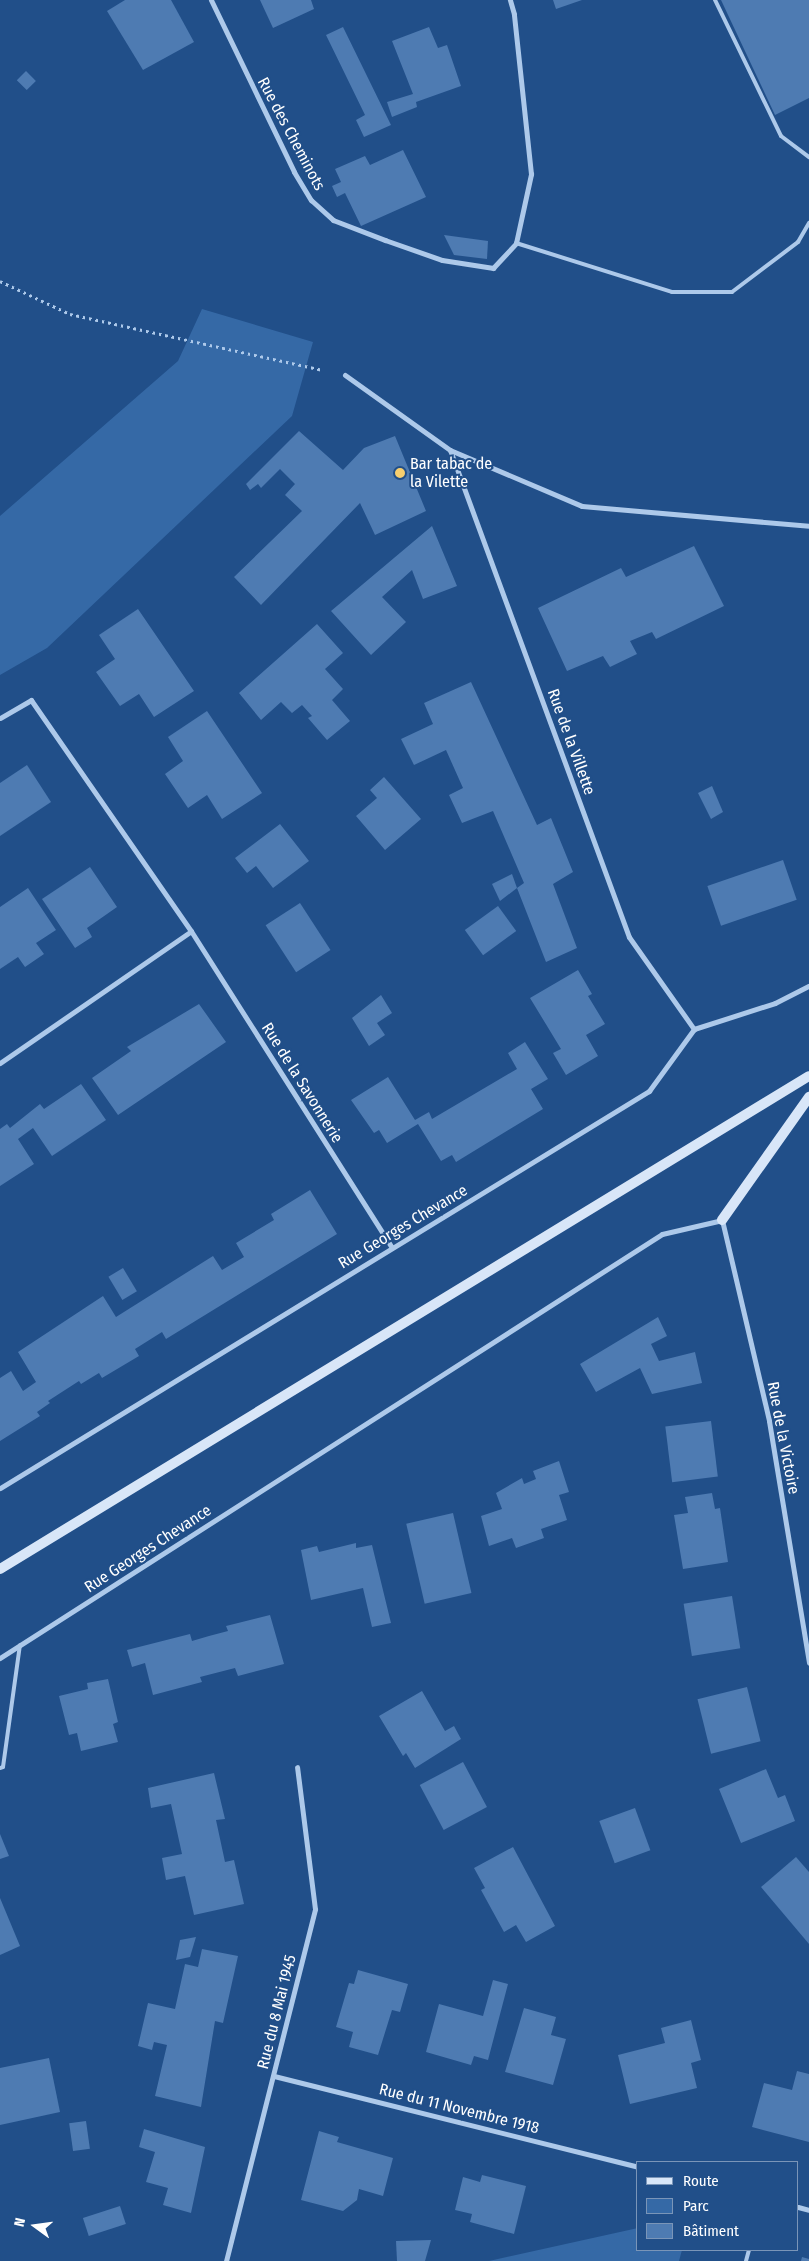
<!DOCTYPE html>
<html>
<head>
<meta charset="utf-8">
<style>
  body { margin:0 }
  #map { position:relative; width:809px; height:2261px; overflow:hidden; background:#214f89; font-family:"Fira Sans Condensed",sans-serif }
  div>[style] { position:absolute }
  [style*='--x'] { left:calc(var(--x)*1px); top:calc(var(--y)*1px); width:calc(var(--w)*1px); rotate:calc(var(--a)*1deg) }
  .green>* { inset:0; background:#3569a6 }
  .building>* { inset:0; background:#4e7bb2; transform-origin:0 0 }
  .path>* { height:3px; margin-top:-1.5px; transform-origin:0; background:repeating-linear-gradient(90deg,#adc9ea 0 2.5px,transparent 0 6.5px) }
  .lane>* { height:4px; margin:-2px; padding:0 2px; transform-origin:2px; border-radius:2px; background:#adc9ea }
  .street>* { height:5px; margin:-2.5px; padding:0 2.5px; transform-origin:2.5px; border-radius:2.5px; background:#adc9ea }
  .secondary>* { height:10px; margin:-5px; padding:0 5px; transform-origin:5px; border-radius:5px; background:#d8e6f8 }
  .dots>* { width:14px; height:14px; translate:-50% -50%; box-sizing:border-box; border:2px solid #214f89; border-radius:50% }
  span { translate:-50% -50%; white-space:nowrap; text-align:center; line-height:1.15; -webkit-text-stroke:4px #214f89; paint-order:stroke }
  .street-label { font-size:16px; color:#fff }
  .poi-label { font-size:16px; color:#fff }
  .left { translate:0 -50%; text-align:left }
  .legend { position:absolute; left:636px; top:2161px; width:162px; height:90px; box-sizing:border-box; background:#214f89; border:1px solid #7a95b8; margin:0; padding:6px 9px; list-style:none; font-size:15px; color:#fff }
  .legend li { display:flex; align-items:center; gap:10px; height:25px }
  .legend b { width:25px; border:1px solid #7a95b8 }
  .north { position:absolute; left:10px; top:2201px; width:50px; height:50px; -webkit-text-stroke:4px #214f89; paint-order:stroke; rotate:284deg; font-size:14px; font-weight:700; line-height:20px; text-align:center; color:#fff }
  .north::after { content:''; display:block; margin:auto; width:18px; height:22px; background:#fff; clip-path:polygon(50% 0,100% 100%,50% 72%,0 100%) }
</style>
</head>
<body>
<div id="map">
  <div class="green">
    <i style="clip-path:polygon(202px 309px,313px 342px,292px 416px,47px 648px,0 675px,0 516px,178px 361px)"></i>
    <i style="clip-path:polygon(638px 2228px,638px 2250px,682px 2250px,679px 2261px,489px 2261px)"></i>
  </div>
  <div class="building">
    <i style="clip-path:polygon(125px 0,171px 0,194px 42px,143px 70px,107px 11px)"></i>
    <i style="clip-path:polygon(260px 0,311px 0,314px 9px,273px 28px)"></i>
    <i style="clip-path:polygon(553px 0,582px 0,556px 9px)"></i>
    <i style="clip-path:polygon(721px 0,809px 0,809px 98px,775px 115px)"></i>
    <i style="clip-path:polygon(343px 27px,391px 125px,364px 137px,356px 120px,365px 115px,326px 35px)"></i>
    <i style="clip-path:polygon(429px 27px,438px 48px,447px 45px,461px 86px,416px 102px,417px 107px,392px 117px,387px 102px,413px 94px,392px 41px)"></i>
    <i style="left:26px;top:71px;width:14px;height:13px;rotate:45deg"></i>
    <i style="clip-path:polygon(403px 150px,426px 197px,361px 226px,345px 193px,337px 197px,332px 186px,341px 182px,335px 169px,365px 156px,370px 165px)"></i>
    <i style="clip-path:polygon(444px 235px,488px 241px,487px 259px,454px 255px)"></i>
    <i style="clip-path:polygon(299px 431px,343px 470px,364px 448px,395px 436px,426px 511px,375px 535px,360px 503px,261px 605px,234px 577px,302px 511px,285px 495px,295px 484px,280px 469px,261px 488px,258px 484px,250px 490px,246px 484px)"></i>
    <i style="clip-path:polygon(432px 526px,457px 586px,423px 599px,412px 570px,382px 597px,406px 622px,371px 655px,331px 611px)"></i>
    <i style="clip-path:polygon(694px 546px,724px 606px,656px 639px,652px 632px,630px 641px,637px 654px,610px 667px,603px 656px,567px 671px,538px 608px,621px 568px,626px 577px)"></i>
    <i style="clip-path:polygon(138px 609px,194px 691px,154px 717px,139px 694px,120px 706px,96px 672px,115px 659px,99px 635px)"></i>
    <i style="clip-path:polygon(317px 624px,343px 653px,325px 669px,343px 689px,332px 700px,350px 721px,327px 740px,308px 718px,312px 716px,302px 705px,292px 713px,281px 702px,261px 720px,239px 693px)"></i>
    <i style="clip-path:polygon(471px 682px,537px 825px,551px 818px,573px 872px,553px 884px,577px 948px,546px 962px,517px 888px,524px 883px,493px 811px,462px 823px,449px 795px,463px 788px,446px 750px,414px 765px,401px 739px,433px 724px,424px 703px)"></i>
    <i style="clip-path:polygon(207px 711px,262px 793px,222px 819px,207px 795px,188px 808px,165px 774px,183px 761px,168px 737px)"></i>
    <i style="clip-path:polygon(27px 765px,51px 802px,0 836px,0 783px)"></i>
    <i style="clip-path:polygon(384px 777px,421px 819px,385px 850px,356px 816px,377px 798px,370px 790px)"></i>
    <i style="clip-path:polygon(712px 786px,723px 812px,711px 819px,698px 793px)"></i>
    <i style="clip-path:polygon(280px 824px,309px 861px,273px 888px,256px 866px,247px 873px,235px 858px)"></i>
    <i style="left:783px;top:860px;width:42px;height:80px;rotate:71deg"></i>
    <i style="clip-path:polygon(90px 867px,117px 907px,87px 928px,92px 937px,75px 948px,42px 899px)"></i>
    <i style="clip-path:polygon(512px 874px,517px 888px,500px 901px,492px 884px)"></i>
    <i style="clip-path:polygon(28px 888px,56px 930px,36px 943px,44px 954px,25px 967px,18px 957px,0 969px,0 907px)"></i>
    <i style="left:300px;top:903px;width:56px;height:41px;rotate:57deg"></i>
    <i style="left:498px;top:906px;width:31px;height:41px;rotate:54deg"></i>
    <i style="clip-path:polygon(578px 970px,592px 994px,588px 996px,605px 1024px,586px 1035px,598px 1056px,566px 1075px,553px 1053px,561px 1049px,530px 998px)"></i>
    <i style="clip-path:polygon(381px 995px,392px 1013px,377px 1023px,385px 1035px,369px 1046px,352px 1018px)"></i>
    <i style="clip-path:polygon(199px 1004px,226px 1042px,118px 1115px,92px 1078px,131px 1051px,127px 1047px)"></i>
    <i style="clip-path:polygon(525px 1042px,548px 1079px,531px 1089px,543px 1109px,456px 1162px,452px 1155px,441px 1161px,418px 1124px,387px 1143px,379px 1130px,374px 1133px,351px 1100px,388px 1077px,415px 1120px,429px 1112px,432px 1119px,517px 1069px,508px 1053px)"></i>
    <i style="clip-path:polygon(81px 1084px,106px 1120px,52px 1156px,33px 1128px,18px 1139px,34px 1164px,0 1186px,0 1129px,7px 1124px,10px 1128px,40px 1104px,44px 1109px)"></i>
    <i style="clip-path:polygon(310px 1190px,337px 1234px,166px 1339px,162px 1332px,135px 1349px,139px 1356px,102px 1378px,99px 1373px,81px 1384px,79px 1381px,48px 1401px,50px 1403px,37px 1412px,40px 1416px,0 1441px,0 1378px,11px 1371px,23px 1391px,36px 1382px,18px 1352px,103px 1296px,116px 1317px,213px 1256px,222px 1270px,244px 1257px,236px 1243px,274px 1220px,271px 1214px)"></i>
    <i style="left:123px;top:1268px;width:27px;height:17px;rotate:59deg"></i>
    <i style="clip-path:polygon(658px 1317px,667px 1336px,651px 1344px,659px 1361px,695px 1352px,702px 1383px,652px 1394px,640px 1368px,596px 1392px,580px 1364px)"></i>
    <i style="left:711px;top:1421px;width:56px;height:46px;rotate:83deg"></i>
    <i style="clip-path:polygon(559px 1461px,569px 1492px,559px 1495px,567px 1520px,541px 1529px,544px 1538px,516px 1548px,512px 1538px,489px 1546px,481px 1516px,502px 1509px,496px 1493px,522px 1478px,524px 1484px,536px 1479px,533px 1471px)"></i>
    <i style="clip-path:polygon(712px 1493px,715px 1509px,720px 1508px,728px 1562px,683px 1569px,674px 1515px,688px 1513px,685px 1497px)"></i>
    <i style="left:453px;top:1513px;width:82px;height:48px;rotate:77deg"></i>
    <i style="clip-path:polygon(356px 1543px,356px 1548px,372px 1545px,391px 1623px,372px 1627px,363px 1588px,311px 1600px,301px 1550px,317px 1546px,319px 1552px)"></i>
    <i style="left:732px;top:1596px;width:53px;height:49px;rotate:81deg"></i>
    <i style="clip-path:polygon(270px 1615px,284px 1664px,238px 1676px,235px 1668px,200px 1677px,202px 1682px,153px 1695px,145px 1663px,132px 1667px,127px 1650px,190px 1634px,192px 1641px,209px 1636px,228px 1631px,226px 1626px)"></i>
    <i style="clip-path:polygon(108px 1679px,118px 1722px,113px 1724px,118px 1742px,81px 1751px,77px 1733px,69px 1735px,59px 1696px,88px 1689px,87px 1683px)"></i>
    <i style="left:747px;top:1687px;width:56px;height:51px;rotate:76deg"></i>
    <i style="clip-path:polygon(422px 1691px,445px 1731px,454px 1726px,461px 1739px,415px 1768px,406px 1753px,403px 1756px,379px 1716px)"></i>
    <i style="left:463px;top:1762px;width:51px;height:49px;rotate:62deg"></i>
    <i style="clip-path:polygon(766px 1769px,778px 1798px,785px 1795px,795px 1821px,741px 1843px,719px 1789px)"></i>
    <i style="clip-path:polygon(214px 1773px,225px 1819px,216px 1820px,225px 1862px,234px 1860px,244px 1904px,194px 1915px,185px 1876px,166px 1880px,162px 1858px,182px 1854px,171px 1804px,151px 1808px,148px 1788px)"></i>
    <i style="left:635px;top:1808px;width:45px;height:38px;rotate:70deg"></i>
    <i style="clip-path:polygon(0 1834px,9px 1856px,0 1859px)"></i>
    <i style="clip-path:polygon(513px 1847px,555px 1926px,526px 1942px,516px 1925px,504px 1932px,481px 1890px,485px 1888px,474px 1868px)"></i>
    <i style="clip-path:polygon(796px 1857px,809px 1872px,809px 1944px,761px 1887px)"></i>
    <i style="clip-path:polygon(0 1898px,20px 1946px,0 1955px)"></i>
    <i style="clip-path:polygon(196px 1937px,190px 1957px,176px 1960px,180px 1940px)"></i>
    <i style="clip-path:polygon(202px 1949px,238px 1956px,223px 2023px,215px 2021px,201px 2107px,155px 2096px,167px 2045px,154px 2042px,152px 2050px,138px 2046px,148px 2003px,175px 2009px,185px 1964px,198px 1967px)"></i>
    <i style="clip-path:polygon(358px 1970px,408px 1984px,400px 2012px,392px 2010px,378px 2055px,349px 2047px,353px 2032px,336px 2027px,349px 1983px,354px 1984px)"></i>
    <i style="clip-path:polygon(493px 1980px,508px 1984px,488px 2060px,474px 2056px,471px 2065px,426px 2052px,439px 2004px,483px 2016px)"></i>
    <i style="clip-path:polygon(524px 2008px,556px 2017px,551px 2035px,566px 2039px,553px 2085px,505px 2072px)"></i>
    <i style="clip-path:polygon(691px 2020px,701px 2060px,691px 2063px,697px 2088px,630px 2104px,618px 2055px,665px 2043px,661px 2028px)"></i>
    <i style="clip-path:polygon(49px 2058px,60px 2112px,0 2125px,0 2068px)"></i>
    <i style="clip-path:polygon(797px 2071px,809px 2074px,809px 2142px,752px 2127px,764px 2083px,792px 2090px)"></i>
    <i style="left:86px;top:2121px;width:28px;height:17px;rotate:82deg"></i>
    <i style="clip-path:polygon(144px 2129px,205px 2147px,191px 2213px,163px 2205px,168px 2188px,146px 2182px,155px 2152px,139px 2147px)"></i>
    <i style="clip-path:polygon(319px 2131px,339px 2137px,337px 2142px,393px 2158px,383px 2196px,359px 2189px,357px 2200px,343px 2211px,301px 2200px)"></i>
    <i style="clip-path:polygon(482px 2175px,526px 2186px,514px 2234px,470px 2222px,472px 2214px,455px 2210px,463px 2177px,480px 2182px)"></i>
    <i style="left:120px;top:2206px;width:19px;height:39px;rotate:72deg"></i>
    <i style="clip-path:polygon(431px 2240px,425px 2261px,397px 2261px,396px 2241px)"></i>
    <i style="clip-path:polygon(802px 2257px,809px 2259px,809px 2261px,801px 2261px)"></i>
  </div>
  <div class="path">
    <i style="--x:0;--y:281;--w:77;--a:25.2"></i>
    <i style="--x:70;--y:314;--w:259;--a:12.5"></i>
  </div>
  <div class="lane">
    <i style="--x:715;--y:0;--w:151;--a:64.1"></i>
    <i style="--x:781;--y:136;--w:35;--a:37"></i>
    <i style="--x:516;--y:243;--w:164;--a:17.4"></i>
    <i style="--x:672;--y:292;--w:60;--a:0"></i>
    <i style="--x:732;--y:292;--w:83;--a:-37.1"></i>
    <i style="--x:798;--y:242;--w:22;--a:-60"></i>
    <i style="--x:0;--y:1768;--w:3;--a:-18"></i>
    <i style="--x:3;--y:1767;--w:123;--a:-82.1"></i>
    <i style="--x:746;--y:2261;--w:11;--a:-75"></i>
  </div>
  <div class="street">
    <i style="--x:211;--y:0;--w:191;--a:64.2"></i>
    <i style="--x:294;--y:172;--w:33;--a:59"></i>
    <i style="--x:311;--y:200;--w:30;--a:42"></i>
    <i style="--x:333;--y:220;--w:56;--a:21"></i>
    <i style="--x:385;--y:240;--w:60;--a:19.3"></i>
    <i style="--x:442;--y:260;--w:52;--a:8.9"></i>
    <i style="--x:493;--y:268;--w:34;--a:-47"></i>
    <i style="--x:516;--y:243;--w:71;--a:-77.7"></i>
    <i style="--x:531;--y:174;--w:161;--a:-96.1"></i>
    <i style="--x:514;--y:14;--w:15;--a:-106"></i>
    <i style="--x:345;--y:375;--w:129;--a:35.5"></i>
    <i style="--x:450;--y:450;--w:519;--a:69.82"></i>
    <i style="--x:629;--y:937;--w:113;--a:54.8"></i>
    <i style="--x:450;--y:450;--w:143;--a:23"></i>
    <i style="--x:582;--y:506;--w:228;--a:5"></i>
    <i style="--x:0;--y:718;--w:36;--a:-30"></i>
    <i style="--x:31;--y:700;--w:281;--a:55.3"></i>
    <i style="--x:191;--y:931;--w:375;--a:57.6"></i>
    <i style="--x:0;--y:1063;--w:232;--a:-34.6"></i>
    <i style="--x:0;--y:1488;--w:761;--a:-31.45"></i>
    <i style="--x:649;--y:1091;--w:77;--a:-54"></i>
    <i style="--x:694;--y:1029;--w:85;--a:-17.8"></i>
    <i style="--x:775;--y:1003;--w:38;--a:-27"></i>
    <i style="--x:0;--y:1658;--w:786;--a:-32.64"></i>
    <i style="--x:662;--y:1234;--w:62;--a:-13.1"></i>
    <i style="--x:722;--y:1220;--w:206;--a:76.8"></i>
    <i style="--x:769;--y:1421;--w:245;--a:80.6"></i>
    <i style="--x:274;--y:2076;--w:375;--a:14"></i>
    <i style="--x:798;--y:2207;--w:11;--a:15"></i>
    <i style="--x:226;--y:2261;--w:363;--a:-75.8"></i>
    <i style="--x:315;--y:1909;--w:143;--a:-97.2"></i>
  </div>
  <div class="secondary">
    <i style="--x:722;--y:1220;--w:151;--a:-54.7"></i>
    <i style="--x:0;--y:1569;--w:947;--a:-31.36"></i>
  </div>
  <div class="dots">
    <i style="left:400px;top:473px;background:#f7cf6f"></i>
  </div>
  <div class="street-label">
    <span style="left:291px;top:134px;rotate:62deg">Rue des Cheminots</span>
    <span style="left:571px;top:742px;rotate:70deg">Rue de la Villette</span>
    <span style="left:302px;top:1083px;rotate:58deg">Rue de la Savonnerie</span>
    <span style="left:403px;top:1227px;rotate:-31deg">Rue Georges Chevance</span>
    <span style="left:783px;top:1438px;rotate:79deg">Rue de la Victoire</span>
    <span style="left:148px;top:1549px;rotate:-33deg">Rue Georges Chevance</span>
    <span style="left:277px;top:2012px;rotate:-76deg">Rue du 8 Mai 1945</span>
    <span style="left:459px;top:2109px;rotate:14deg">Rue du 11 Novembre 1918</span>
  </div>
  <div class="poi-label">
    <span class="left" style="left:410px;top:473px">Bar tabac de<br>la Vilette</span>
  </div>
  <ul class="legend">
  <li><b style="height:6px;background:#d8e6f8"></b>Route</li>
  <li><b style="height:14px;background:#3569a6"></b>Parc</li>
  <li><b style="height:14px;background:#4e7bb2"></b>Bâtiment</li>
  </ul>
  <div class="north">N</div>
</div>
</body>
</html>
